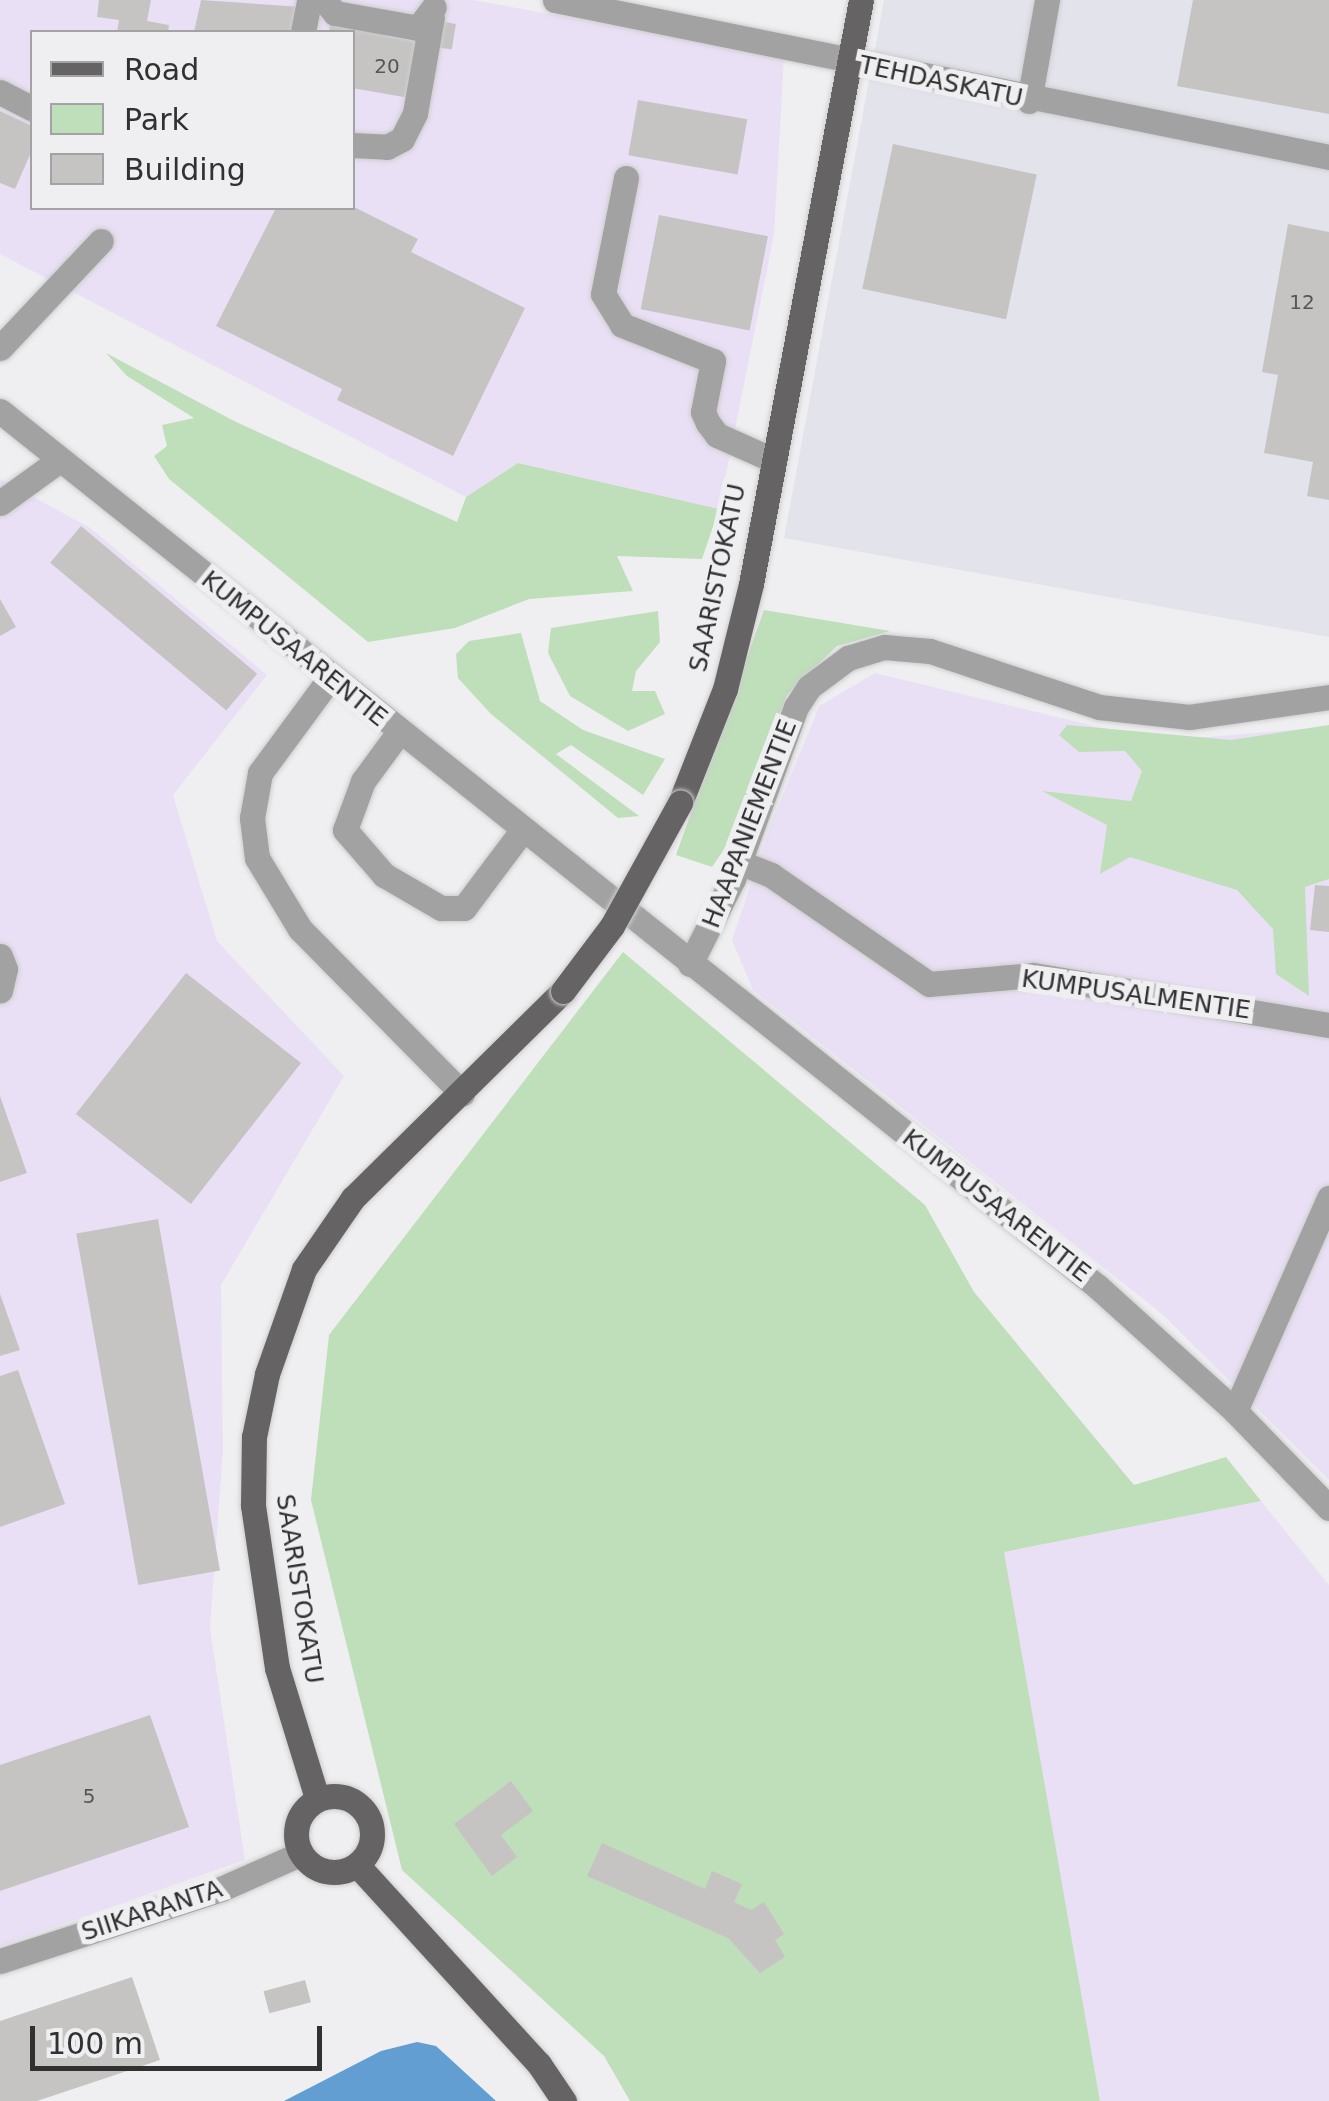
<!DOCTYPE html>
<html>
<head>
<meta charset="utf-8">
<style>
  body { margin:0 }
  #map { position:relative; width:1329px; height:2101px; overflow:hidden; background:#efeff1; font-family:"DejaVu Sans",sans-serif }
  div>[style] { position:absolute }
  [style*='--x'] { left:calc(var(--x)*1px); top:calc(var(--y)*1px); width:calc(var(--w)*1px); rotate:calc(var(--a)*1deg) }
  .built>* { inset:0; background:#e3e3ec }
  .industrial>* { inset:0; background:#eae0f5 }
  .green>* { inset:0; background:#bfdeba }
  .water>* { inset:0; background:#629ed1 }
  .building>* { inset:0; background:#c5c4c3; transform-origin:0 0 }
  .roads { filter:drop-shadow(0 0 2px #cdcdcf) drop-shadow(0 0 2px #cdcdcf) }
  .minor>* { height:25px; margin:-12.5px; padding:0 12.5px; transform-origin:12.5px; border-radius:12.5px; background:#a3a2a2 }
  .major>* { height:25px; margin:-12.5px; padding:0 12.5px; transform-origin:12.5px; border-radius:12.5px; background:#656363 }
  .major>.ring { margin:-12.5px; padding:0; box-sizing:content-box; background:none; border:25px solid #656363; border-radius:50% }
  .bridges { filter:drop-shadow(0 0 2px #cdcdcf) drop-shadow(0 0 2px #cdcdcf) }
  .major-bridge>* { height:25px; margin:-12.5px; padding:0 12.5px; transform-origin:12.5px; border-radius:12.5px; background:#656363 }
  span { translate:-50% -50%; white-space:nowrap; text-align:center; line-height:1.15; -webkit-text-stroke:10px #efeff1; paint-order:stroke }
  .number-label { font-size:20px; color:#565656 }
  .number-label span { -webkit-text-stroke-width:0 }
  .street-label { font-size:25px; color:#313132 }
  .legend { position:absolute; left:30px; top:30px; width:325px; height:180px; box-sizing:border-box; background:#efeff1; border:2px solid #a3a3a5; margin:0; padding:12px 18px; list-style:none; font-size:30px; color:#313132 }
  .legend li { display:flex; align-items:center; gap:20px; height:50px }
  .legend b { width:50px; border:2px solid #a3a3a5 }
  .scale { position:absolute; left:30px; top:2026px; width:292px; height:45px; box-sizing:border-box; border:5px solid #313132; border-top:0; padding-left:12px; font-size:30px; line-height:35px; white-space:nowrap; color:#313132; -webkit-text-stroke:8px #efeff1; paint-order:stroke }
</style>
</head>
<body>
<div id="map">
  <div class="built">
    <i style="clip-path:polygon(884px 0,1329px 0,1329px 637px,784px 538px)"></i>
  </div>
  <div class="industrial">
    <i style="clip-path:polygon(evenodd,0 0,474px 0,784px 58px,774px 235px,719px 509px,518px 463px,466px 497px,0 254px,0 0,32px 32px,352px 32px,352px 208px,32px 208px,32px 32px)"></i>
    <i style="clip-path:polygon(0 479px,89px 527px,267px 675px,173px 795px,217px 941px,344px 1076px,221px 1285px,223px 1450px,210px 1628px,245px 1860px,0 1946px)"></i>
    <i style="clip-path:polygon(875px 673px,1157px 741px,1329px 727px,1329px 1480px,1162px 1314px,753px 990px,732px 940px,771px 824px,819px 706px)"></i>
    <i style="clip-path:polygon(1261px 1501px,1329px 1585px,1329px 2101px,1100px 2101px,1003px 1552px)"></i>
  </div>
  <div class="green">
    <i style="clip-path:polygon(106px 353px,236px 422px,457px 522px,466px 497px,518px 463px,719px 509px,702px 559px,617px 556px,633px 591px,529px 599px,455px 628px,368px 642px,169px 479px,154px 456px,167px 446px,162px 425px,194px 418px,127px 376px)"></i>
    <i style="clip-path:polygon(764px 610px,890px 631px,837px 646px,787px 695px,735px 833px,712px 867px,676px 855px)"></i>
    <i style="clip-path:polygon(658px 611px,660px 642px,636px 671px,632px 691px,655px 691px,665px 714px,628px 731px,570px 696px,548px 653px,551px 628px)"></i>
    <i style="clip-path:polygon(521px 633px,540px 701px,583px 730px,665px 759px,643px 795px,571px 745px,556px 754px,639px 816px,618px 818px,491px 714px,458px 678px,456px 654px,469px 641px)"></i>
    <i style="clip-path:polygon(1067px 725px,1231px 740px,1329px 725px,1329px 879px,1305px 887px,1309px 996px,1276px 974px,1273px 929px,1237px 890px,1130px 857px,1100px 874px,1107px 825px,1042px 791px,1131px 801px,1142px 771px,1125px 751px,1079px 752px,1059px 735px)"></i>
    <i style="clip-path:polygon(623px 952px,925px 1205px,974px 1292px,1134px 1485px,1226px 1457px,1261px 1501px,1004px 1552px,1100px 2101px,630px 2101px,604px 2056px,402px 1870px,311px 1500px,329px 1335px)"></i>
  </div>
  <div class="water">
    <i style="clip-path:polygon(417px 2042px,436px 2046px,496px 2101px,284px 2101px,381px 2051px)"></i>
  </div>
  <div class="building">
    <i style="clip-path:polygon(99px 0,151px 0,147px 21px,169px 25px,168px 32px,117px 32px,119px 20px,97px 17px)"></i>
    <i style="clip-path:polygon(201px 0,303px 7px,298px 32px,194px 32px)"></i>
    <i style="clip-path:polygon(1193px 0,1329px 0,1329px 114px,1177px 86px)"></i>
    <i style="left:444px;top:22px;width:12px;height:26px;rotate:9deg"></i>
    <i style="clip-path:polygon(330px 25px,386px 29px,385px 36px,425px 43px,415px 99px,352px 88px,352px 32px,329px 32px)"></i>
    <i style="left:638px;top:100px;width:111px;height:56px;rotate:10deg"></i>
    <i style="clip-path:polygon(0 111px,32px 126px,32px 150px,15px 189px,0 183px)"></i>
    <i style="left:893px;top:144px;width:147px;height:148px;rotate:12deg"></i>
    <i style="clip-path:polygon(352px 206px,418px 239px,411px 252px,525px 308px,453px 456px,337px 400px,342px 389px,216px 326px,276px 208px)"></i>
    <i style="left:659px;top:215px;width:111px;height:96px;rotate:11deg"></i>
    <i style="clip-path:polygon(1288px 224px,1329px 232px,1329px 500px,1307px 496px,1313px 462px,1264px 453px,1278px 375px,1262px 372px)"></i>
    <i style="left:81px;top:526px;width:230px;height:48px;rotate:40deg"></i>
    <i style="clip-path:polygon(0 599px,16px 627px,0 636px)"></i>
    <i style="clip-path:polygon(1315px 885px,1329px 886px,1329px 932px,1310px 930px)"></i>
    <i style="left:186px;top:973px;width:146px;height:179px;rotate:38deg"></i>
    <i style="clip-path:polygon(0 1096px,27px 1173px,0 1182px)"></i>
    <i style="left:158px;top:1219px;width:357px;height:83px;rotate:80deg"></i>
    <i style="clip-path:polygon(0 1294px,20px 1350px,0 1356px)"></i>
    <i style="clip-path:polygon(18px 1370px,65px 1504px,0 1527px,0 1376px)"></i>
    <i style="clip-path:polygon(150px 1715px,189px 1827px,0 1891px,0 1765px)"></i>
    <i style="clip-path:polygon(511px 1781px,533px 1811px,501px 1835px,517px 1857px,492px 1876px,454px 1824px)"></i>
    <i style="clip-path:polygon(602px 1843px,705px 1889px,712px 1871px,742px 1884px,734px 1902px,751px 1910px,764px 1902px,784px 1934px,775px 1940px,785px 1957px,760px 1973px,728px 1938px,587px 1876px)"></i>
    <i style="clip-path:polygon(132px 1977px,160px 2060px,37px 2101px,0 2101px,0 2021px)"></i>
    <i style="left:305px;top:1980px;width:23px;height:43px;rotate:75deg"></i>
  </div>
  <div class="roads">
    <div class="minor">
      <i style="--x:324;--y:0;--w:17;--a:50"></i>
      <i style="--x:335;--y:13;--w:84;--a:10.2"></i>
      <i style="--x:418;--y:28;--w:26;--a:-53"></i>
      <i style="--x:555;--y:0;--w:790;--a:11.47"></i>
      <i style="--x:303;--y:32;--w:33;--a:-79"></i>
      <i style="--x:0;--y:92;--w:36;--a:27"></i>
      <i style="--x:1029;--y:101;--w:103;--a:-79.9"></i>
      <i style="--x:352;--y:145;--w:35;--a:3"></i>
      <i style="--x:387;--y:147;--w:17;--a:-28"></i>
      <i style="--x:402;--y:139;--w:29;--a:-63"></i>
      <i style="--x:415;--y:113;--w:97;--a:-80"></i>
      <i style="--x:626;--y:178;--w:118;--a:101.2"></i>
      <i style="--x:603;--y:294;--w:36;--a:58"></i>
      <i style="--x:622;--y:325;--w:98;--a:21.6"></i>
      <i style="--x:713;--y:361;--w:52;--a:101.1"></i>
      <i style="--x:703;--y:412;--w:12;--a:66"></i>
      <i style="--x:708;--y:423;--w:15;--a:53"></i>
      <i style="--x:717;--y:435;--w:61;--a:24.1"></i>
      <i style="--x:0;--y:348;--w:147;--a:-46.7"></i>
      <i style="--x:0;--y:411;--w:1405;--a:38.58"></i>
      <i style="--x:1098;--y:1287;--w:185;--a:42.1"></i>
      <i style="--x:1235;--y:1411;--w:135;--a:45.9"></i>
      <i style="--x:0;--y:503;--w:72;--a:-35.9"></i>
      <i style="--x:330;--y:678;--w:118;--a:126.4"></i>
      <i style="--x:260;--y:773;--w:46;--a:100.1"></i>
      <i style="--x:252;--y:818;--w:40;--a:82.9"></i>
      <i style="--x:257;--y:858;--w:83;--a:58.8"></i>
      <i style="--x:300;--y:929;--w:231;--a:45.4"></i>
      <i style="--x:399;--y:732;--w:61;--a:126.3"></i>
      <i style="--x:363;--y:781;--w:52;--a:110.2"></i>
      <i style="--x:345;--y:830;--w:60;--a:49.1"></i>
      <i style="--x:384;--y:875;--w:66;--a:30.1"></i>
      <i style="--x:441;--y:908;--w:23;--a:0"></i>
      <i style="--x:464;--y:908;--w:95;--a:-53.1"></i>
      <i style="--x:739;--y:862;--w:35;--a:22"></i>
      <i style="--x:771;--y:875;--w:192;--a:34.6"></i>
      <i style="--x:929;--y:984;--w:104;--a:-4.9"></i>
      <i style="--x:1033;--y:975;--w:300;--a:9.6"></i>
      <i style="--x:0;--y:956;--w:14;--a:69"></i>
      <i style="--x:5;--y:969;--w:22;--a:103"></i>
      <i style="--x:690;--y:964;--w:95;--a:-63.2"></i>
      <i style="--x:733;--y:879;--w:183;--a:-69.9"></i>
      <i style="--x:796;--y:707;--w:24;--a:-57"></i>
      <i style="--x:809;--y:687;--w:49;--a:-36.6"></i>
      <i style="--x:848;--y:658;--w:38;--a:-17"></i>
      <i style="--x:884;--y:647;--w:46;--a:5"></i>
      <i style="--x:930;--y:651;--w:178;--a:18.3"></i>
      <i style="--x:1099;--y:707;--w:91;--a:6.3"></i>
      <i style="--x:1189;--y:717;--w:141;--a:-8.1"></i>
      <i style="--x:1235;--y:1411;--w:233;--a:-66.2"></i>
      <i style="--x:0;--y:1961;--w:232;--a:-18"></i>
      <i style="--x:221;--y:1889;--w:86;--a:-23.9"></i>
    </div>
    <div class="major">
      <i style="--x:680;--y:803;--w:123;--a:-68.5"></i>
      <i style="--x:725;--y:689;--w:108;--a:-76.1"></i>
      <i style="--x:751;--y:584;--w:594;--a:-79.33"></i>
      <i class="ring" style="left:296px;top:1796px;width:51px;height:51px"></i>
      <i style="--x:317;--y:1798;--w:136;--a:-107.1"></i>
      <i style="--x:277;--y:1668;--w:165;--a:-98.4"></i>
      <i style="--x:253;--y:1505;--w:68;--a:-89.2"></i>
      <i style="--x:254;--y:1437;--w:64;--a:-78.3"></i>
      <i style="--x:267;--y:1374;--w:111;--a:-70.6"></i>
      <i style="--x:304;--y:1269;--w:86;--a:-55.4"></i>
      <i style="--x:353;--y:1198;--w:295;--a:-44.6"></i>
      <i style="--x:358;--y:1866;--w:268;--a:47.6"></i>
      <i style="--x:539;--y:2064;--w:45;--a:56"></i>
    </div>
  </div>
  <div class="bridges">
    <div class="major-bridge">
      <i style="--x:563;--y:991;--w:81;--a:-53"></i>
      <i style="--x:612;--y:926;--w:141;--a:-61.1"></i>
    </div>
  </div>
  <div class="number-label">
    <span style="left:387px;top:66px">20</span>
    <span style="left:1302px;top:302px">12</span>
    <span style="left:89px;top:1796px">5</span>
  </div>
  <div class="street-label">
    <span style="left:941px;top:82px;rotate:12deg">TEHDASKATU</span>
    <span style="left:718px;top:578px;rotate:-78deg">SAARISTOKATU</span>
    <span style="left:294px;top:649px;rotate:39deg">KUMPUSAARENTIE</span>
    <span style="left:750px;top:824px;rotate:-69deg">HAAPANIEMENTIE</span>
    <span style="left:1136px;top:995px;rotate:8deg">KUMPUSALMENTIE</span>
    <span style="left:996px;top:1206px;rotate:38deg">KUMPUSAARENTIE</span>
    <span style="left:299px;top:1589px;rotate:81deg">SAARISTOKATU</span>
    <span style="left:152px;top:1911px;rotate:-18deg">SIIKARANTA</span>
  </div>
  <ul class="legend">
  <li><b style="height:12px;background:#656363"></b>Road</li>
  <li><b style="height:28px;background:#bfdeba"></b>Park</li>
  <li><b style="height:28px;background:#c5c4c3"></b>Building</li>
  </ul>
  <div class="scale">100 m</div>
</div>
</body>
</html>
